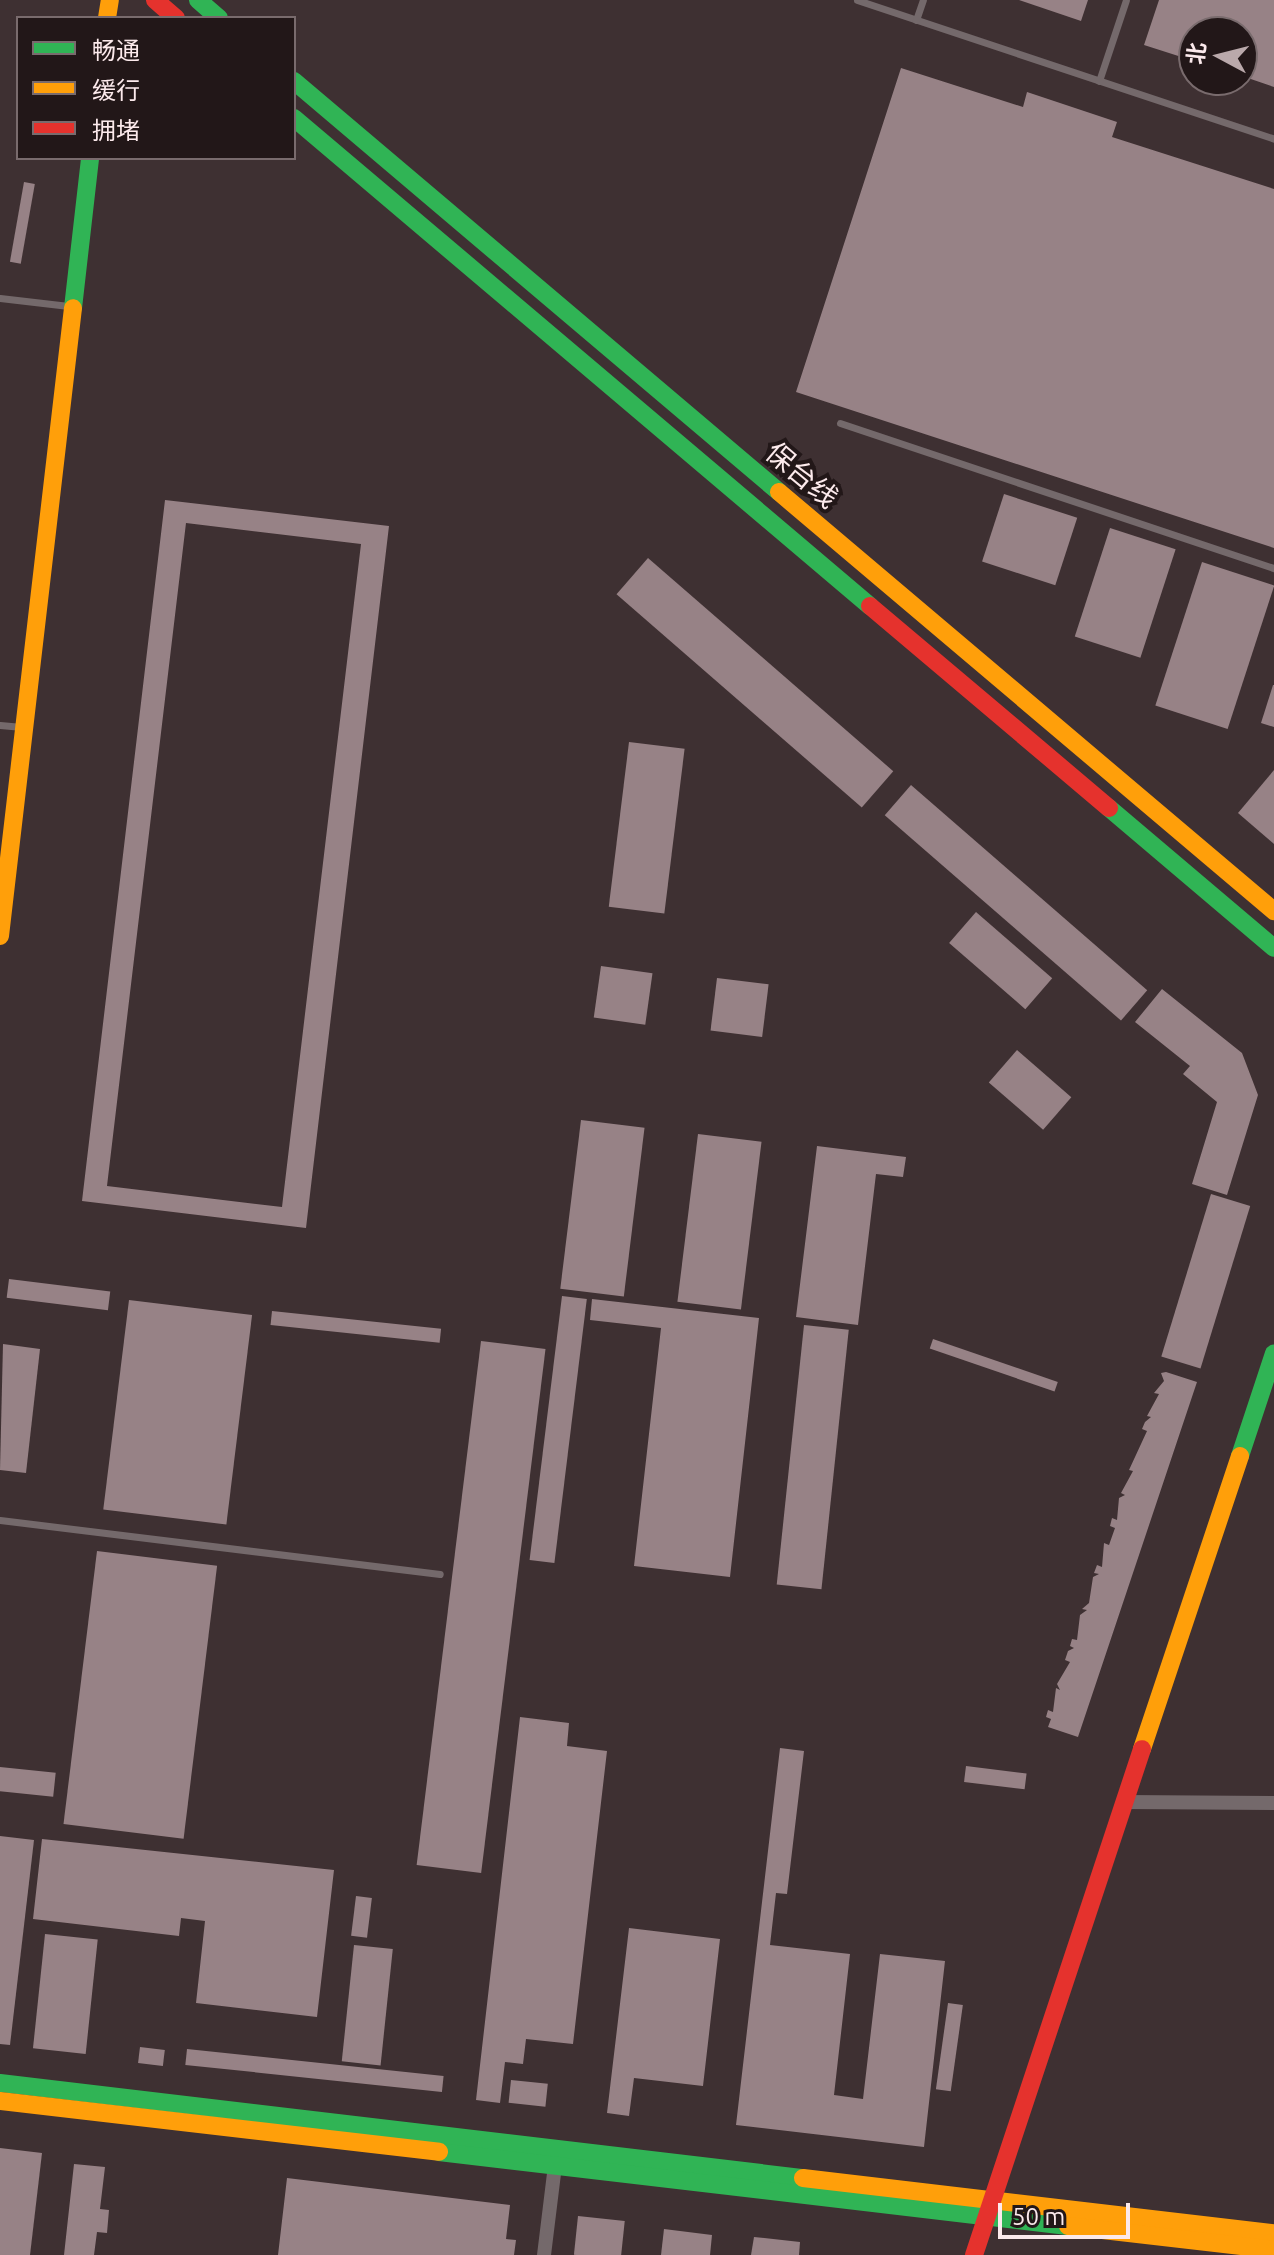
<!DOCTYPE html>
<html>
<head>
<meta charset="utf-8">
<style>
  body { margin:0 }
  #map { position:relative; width:1274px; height:2255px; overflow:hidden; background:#3e3032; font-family:Ubuntu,"Noto Sans SC",sans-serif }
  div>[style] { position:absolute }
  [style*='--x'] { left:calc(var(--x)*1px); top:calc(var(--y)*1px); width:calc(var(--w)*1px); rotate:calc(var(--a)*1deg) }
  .building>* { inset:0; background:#978286; transform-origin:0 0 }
  .lane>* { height:7px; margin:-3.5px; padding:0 3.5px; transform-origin:3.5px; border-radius:3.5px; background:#74696b }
  .street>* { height:14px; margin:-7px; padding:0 7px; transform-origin:7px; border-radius:7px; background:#74696b }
  .fast>* { height:18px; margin:-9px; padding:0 9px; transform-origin:9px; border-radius:9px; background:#30b455 }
  .slow>* { height:18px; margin:-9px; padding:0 9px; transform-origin:9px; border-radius:9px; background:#ff9f0a }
  .jam>* { height:18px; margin:-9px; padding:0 9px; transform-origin:9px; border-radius:9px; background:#e5322d }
  span { translate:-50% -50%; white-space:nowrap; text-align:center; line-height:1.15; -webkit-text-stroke:8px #221718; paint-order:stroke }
  .street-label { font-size:28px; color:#fceaec }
  .legend { position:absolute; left:16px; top:16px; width:280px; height:144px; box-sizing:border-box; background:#221718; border:2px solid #796b6d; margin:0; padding:10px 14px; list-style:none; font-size:24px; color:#fceaec }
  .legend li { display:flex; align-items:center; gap:16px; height:40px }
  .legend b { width:40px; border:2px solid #796b6d }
  .north { position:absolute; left:1178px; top:16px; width:80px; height:80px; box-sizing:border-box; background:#221718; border:2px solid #796b6d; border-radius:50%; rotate:277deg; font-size:22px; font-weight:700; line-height:32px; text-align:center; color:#fceaec }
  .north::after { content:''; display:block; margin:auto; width:28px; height:36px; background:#baa9ab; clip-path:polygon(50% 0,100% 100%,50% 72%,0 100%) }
  .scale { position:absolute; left:998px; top:2203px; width:132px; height:36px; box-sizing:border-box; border:4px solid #fceaec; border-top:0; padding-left:10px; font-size:24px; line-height:28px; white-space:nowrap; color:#fceaec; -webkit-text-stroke:6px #221718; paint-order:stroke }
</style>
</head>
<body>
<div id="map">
  <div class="building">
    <i style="clip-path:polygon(1019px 0,1088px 0,1081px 21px)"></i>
    <i style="clip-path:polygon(1159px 0,1274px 0,1274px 87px,1242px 76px,1242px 32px,1194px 32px,1194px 61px,1144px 45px)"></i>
    <i style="clip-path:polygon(901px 68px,1023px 107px,1027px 92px,1117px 122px,1112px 137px,1274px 189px,1274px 548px,796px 392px)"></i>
    <i style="left:24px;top:182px;width:11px;height:81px;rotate:10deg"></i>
    <i style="left:1004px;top:494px;width:77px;height:71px;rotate:18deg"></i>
    <i style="clip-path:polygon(evenodd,165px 500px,389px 526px,306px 1228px,82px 1201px,165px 500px,186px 523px,361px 544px,282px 1207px,107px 1186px,186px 523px)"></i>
    <i style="left:1110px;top:528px;width:69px;height:114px;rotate:18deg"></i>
    <i style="left:648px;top:558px;width:325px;height:48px;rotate:41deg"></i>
    <i style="left:1202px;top:562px;width:76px;height:151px;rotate:18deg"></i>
    <i style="clip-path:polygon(1273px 685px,1274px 685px,1274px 727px,1261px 723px)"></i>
    <i style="left:629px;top:742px;width:56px;height:166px;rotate:7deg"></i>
    <i style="clip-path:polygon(1274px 770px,1274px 844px,1238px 813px)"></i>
    <i style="left:911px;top:785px;width:313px;height:40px;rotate:41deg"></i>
    <i style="left:976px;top:912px;width:101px;height:41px;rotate:41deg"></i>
    <i style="left:601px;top:966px;width:52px;height:52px;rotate:8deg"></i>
    <i style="left:717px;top:978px;width:52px;height:53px;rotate:7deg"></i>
    <i style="clip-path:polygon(1162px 989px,1242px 1053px,1258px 1095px,1227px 1195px,1192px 1184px,1217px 1102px,1183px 1074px,1190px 1066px,1135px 1022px)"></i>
    <i style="left:1017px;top:1050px;width:72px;height:43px;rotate:41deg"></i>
    <i style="left:581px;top:1120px;width:64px;height:170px;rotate:7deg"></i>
    <i style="left:698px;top:1134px;width:64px;height:169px;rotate:7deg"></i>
    <i style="clip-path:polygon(817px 1146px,906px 1157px,903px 1177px,876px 1174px,858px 1325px,796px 1317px)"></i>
    <i style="left:1211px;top:1194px;width:41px;height:170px;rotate:17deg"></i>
    <i style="left:9px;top:1279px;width:102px;height:19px;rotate:7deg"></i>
    <i style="left:562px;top:1296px;width:25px;height:266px;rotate:7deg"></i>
    <i style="clip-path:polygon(592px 1299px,759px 1318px,730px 1577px,634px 1566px,661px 1328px,590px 1320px)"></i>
    <i style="left:129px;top:1300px;width:124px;height:211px;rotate:7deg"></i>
    <i style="left:272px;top:1311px;width:170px;height:14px;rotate:6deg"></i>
    <i style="left:804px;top:1325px;width:45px;height:261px;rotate:6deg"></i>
    <i style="left:933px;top:1339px;width:132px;height:10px;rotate:19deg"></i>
    <i style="left:481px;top:1341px;width:65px;height:528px;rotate:7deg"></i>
    <i style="clip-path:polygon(3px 1344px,40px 1349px,26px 1473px,0 1470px)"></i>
    <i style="clip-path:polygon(1166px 1372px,1197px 1382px,1078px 1737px,1048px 1727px,1051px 1719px,1046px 1717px,1048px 1710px,1053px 1712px,1056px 1688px,1060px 1690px,1057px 1684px,1070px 1662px,1065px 1660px,1068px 1651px,1074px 1648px,1070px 1646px,1072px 1639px,1077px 1640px,1080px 1615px,1087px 1610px,1082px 1609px,1089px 1603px,1093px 1577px,1099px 1574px,1094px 1573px,1097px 1565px,1102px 1567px,1104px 1543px,1109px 1545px,1115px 1528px,1110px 1526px,1112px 1518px,1117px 1520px,1119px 1498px,1125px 1495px,1121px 1493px,1133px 1471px,1129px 1470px,1147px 1431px,1142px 1429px,1145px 1422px,1151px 1417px,1147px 1416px,1159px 1394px,1154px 1393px,1164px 1381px,1161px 1373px)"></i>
    <i style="left:97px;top:1551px;width:121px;height:275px;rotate:7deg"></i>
    <i style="clip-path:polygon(520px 1717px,569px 1723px,567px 1746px,607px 1751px,573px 2044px,526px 2039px,523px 2064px,505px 2062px,500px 2103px,476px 2100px)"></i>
    <i style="clip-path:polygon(780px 1748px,804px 1751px,787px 1894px,776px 1893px,770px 1945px,850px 1954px,834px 2095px,863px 2099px,880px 1954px,945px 1961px,924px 2147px,736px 2125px)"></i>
    <i style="left:966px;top:1766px;width:61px;height:16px;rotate:7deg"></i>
    <i style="left:0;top:1767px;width:56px;height:24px;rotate:6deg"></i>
    <i style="clip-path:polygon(0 1836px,34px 1840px,10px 2045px,0 2044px)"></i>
    <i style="clip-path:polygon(42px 1839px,334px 1870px,317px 2017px,196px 2003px,205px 1921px,181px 1918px,179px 1936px,33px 1919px)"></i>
    <i style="left:356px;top:1896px;width:16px;height:40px;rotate:7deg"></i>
    <i style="clip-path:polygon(629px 1928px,720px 1939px,703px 2086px,634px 2078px,629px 2116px,607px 2113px)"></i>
    <i style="left:45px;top:1934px;width:53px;height:115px;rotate:6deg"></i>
    <i style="left:354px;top:1945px;width:39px;height:117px;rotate:6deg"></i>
    <i style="left:948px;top:2003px;width:15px;height:87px;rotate:8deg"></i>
    <i style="left:140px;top:2047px;width:25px;height:16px;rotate:7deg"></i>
    <i style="left:187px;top:2049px;width:258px;height:16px;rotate:6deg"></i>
    <i style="left:511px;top:2080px;width:37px;height:23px;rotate:6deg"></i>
    <i style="clip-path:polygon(0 2148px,42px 2153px,30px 2255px,0 2255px)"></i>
    <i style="clip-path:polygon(74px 2164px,105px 2167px,100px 2209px,109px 2210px,107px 2233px,97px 2232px,94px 2255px,64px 2255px)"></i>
    <i style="clip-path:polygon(287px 2178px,510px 2205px,506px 2239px,516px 2240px,514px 2255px,278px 2255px)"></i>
    <i style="left:578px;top:2216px;width:47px;height:39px;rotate:6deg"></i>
    <i style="clip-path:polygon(664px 2229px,712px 2235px,710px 2255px,661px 2255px)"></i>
    <i style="clip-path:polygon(754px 2237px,800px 2242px,799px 2255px,751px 2255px)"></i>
  </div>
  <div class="lane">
    <i style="--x:857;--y:0;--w:440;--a:18.4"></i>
    <i style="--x:916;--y:20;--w:21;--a:-71"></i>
    <i style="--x:1099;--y:81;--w:85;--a:-71.6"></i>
    <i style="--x:0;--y:298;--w:69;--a:6.6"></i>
    <i style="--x:840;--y:423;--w:458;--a:18.5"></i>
    <i style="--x:0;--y:725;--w:22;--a:5"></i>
    <i style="--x:0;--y:1520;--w:443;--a:7"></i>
  </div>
  <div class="street">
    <i style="--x:1124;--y:1802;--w:150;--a:0.4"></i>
    <i style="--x:544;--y:2255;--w:90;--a:-83"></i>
  </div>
  <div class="fast">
    <i style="--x:198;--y:0;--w:28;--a:41"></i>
    <i style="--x:294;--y:81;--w:636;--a:40.28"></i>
    <i style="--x:294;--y:118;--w:755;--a:40.27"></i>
    <i style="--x:73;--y:308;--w:151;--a:-83.5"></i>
    <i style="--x:1109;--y:808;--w:216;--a:40.3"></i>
    <i style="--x:1240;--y:1456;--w:108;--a:-71.7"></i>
    <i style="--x:0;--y:2083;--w:809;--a:6.75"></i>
    <i style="--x:439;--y:2152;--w:633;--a:6.71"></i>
  </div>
  <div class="slow">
    <i style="--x:107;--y:18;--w:18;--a:-81"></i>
    <i style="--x:779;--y:492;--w:649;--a:40.25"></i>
    <i style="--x:0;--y:936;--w:632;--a:-83.37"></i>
    <i style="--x:1142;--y:1749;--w:309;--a:-71.5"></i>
    <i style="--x:0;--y:2101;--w:442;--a:6.6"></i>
    <i style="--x:803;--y:2178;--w:474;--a:6.7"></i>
    <i style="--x:1068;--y:2226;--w:207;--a:6.6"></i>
  </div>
  <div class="jam">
    <i style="--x:155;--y:0;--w:28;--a:41"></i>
    <i style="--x:870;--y:606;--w:313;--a:40.2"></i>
    <i style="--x:974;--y:2255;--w:533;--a:-71.63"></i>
  </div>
  <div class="street-label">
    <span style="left:802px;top:475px;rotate:40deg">保台线</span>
  </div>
  <ul class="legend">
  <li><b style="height:10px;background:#30b455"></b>畅通</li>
  <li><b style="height:10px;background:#ff9f0a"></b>缓行</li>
  <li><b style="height:10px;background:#e5322d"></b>拥堵</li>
  </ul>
  <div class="north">北</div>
  <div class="scale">50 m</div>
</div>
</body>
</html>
